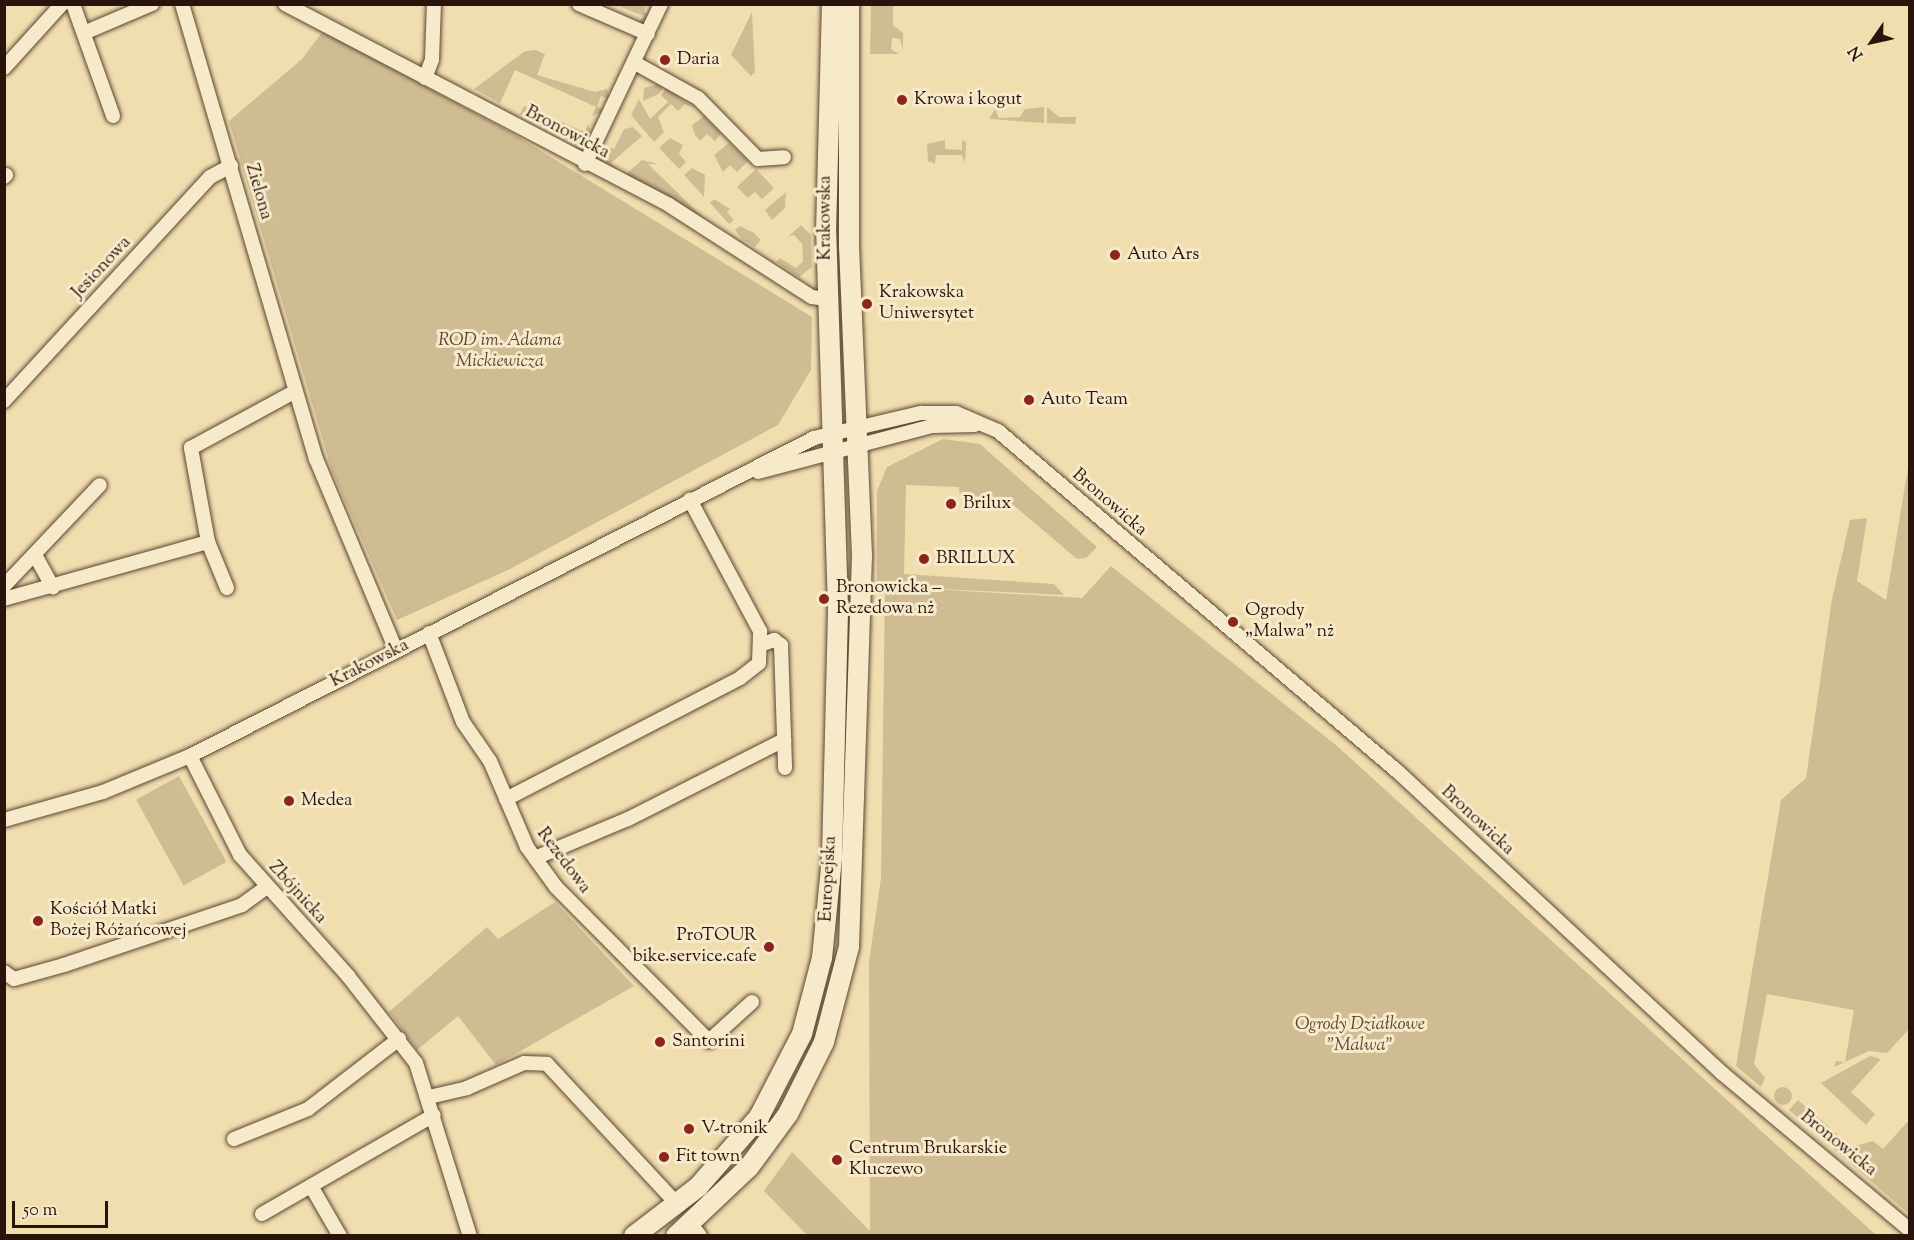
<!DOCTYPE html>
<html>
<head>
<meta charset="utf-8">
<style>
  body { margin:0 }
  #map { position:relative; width:1914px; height:1240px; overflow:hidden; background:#f1deaf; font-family:"Sorts Mill Goudy",serif }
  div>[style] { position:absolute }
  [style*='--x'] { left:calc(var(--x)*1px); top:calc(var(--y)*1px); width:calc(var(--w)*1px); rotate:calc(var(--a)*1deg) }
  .green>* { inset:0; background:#cfbc93; transform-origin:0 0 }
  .round { border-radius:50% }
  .roads { filter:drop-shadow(0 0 2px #5b4634) drop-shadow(0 0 2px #5b4634) }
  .minor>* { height:14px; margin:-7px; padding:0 7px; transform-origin:7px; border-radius:7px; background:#f6eacb }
  .secondary>* { height:20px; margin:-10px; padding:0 10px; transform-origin:10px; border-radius:10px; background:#f6eacb }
  .dots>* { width:16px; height:16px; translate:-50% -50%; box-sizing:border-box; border:3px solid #f6eacb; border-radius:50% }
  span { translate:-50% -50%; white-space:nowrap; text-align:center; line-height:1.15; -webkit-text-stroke:6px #f6eacb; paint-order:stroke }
  .poi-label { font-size:18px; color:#29140b }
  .left { translate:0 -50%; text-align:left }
  .right { translate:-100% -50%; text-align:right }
  .street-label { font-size:18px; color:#29140b }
  .park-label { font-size:18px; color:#5b4634; font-style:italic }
  .frame { position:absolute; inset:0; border:6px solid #29140b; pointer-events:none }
  .north { position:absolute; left:1842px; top:12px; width:60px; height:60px; -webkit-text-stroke:4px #f6eacb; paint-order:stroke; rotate:236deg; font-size:16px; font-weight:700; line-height:24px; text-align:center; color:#29140b }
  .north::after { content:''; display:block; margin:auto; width:21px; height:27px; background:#29140b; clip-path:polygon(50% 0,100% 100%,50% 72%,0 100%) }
  .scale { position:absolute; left:12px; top:1201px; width:96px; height:27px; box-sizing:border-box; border:3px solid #29140b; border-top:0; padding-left:8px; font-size:18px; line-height:21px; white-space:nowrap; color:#29140b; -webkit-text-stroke:4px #f6eacb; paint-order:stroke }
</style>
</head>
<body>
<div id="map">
  <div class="green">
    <i style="clip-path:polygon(616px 5px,646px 5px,644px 12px,652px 14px,643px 24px,636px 24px,644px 16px)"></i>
    <i style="clip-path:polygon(871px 5px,893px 5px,893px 25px,903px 33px,903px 49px,900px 39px,892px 38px,891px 49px,899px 54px,870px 54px)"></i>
    <i style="clip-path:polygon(752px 12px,755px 72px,751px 76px,731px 55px)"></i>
    <i style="clip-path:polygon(323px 31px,510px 132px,812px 317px,811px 370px,778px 425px,508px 570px,397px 620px,332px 471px,229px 121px,302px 59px)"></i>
    <i style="clip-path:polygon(536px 50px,545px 54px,537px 75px,595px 92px,607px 89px,610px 100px,601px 96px,597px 106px,605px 111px,592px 116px,596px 107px,515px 70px,500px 103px,474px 89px,525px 51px)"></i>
    <i style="clip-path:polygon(658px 84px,664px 86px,659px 94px,643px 101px,644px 88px)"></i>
    <i style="clip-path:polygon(666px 88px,696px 109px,685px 104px,678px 111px,671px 104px,658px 117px,664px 132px,654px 142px,631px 115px,639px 99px,650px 119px,668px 102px,661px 95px)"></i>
    <i style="clip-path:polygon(524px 106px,585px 132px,588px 124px,593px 138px,582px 134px,579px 142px,588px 147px,575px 152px,575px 143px,520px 114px)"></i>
    <i style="clip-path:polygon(1044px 107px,1044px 123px,989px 119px,995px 109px,999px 118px,1020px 117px,1025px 109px)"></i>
    <i style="clip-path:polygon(1047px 107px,1059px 117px,1076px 117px,1075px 124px,1047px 123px)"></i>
    <i style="clip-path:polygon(704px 116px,721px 134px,715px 141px,707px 134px,700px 141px,695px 135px,692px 125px)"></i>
    <i style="clip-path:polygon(633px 127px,642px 136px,611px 163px,618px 171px,594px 163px,597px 156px,604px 159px,610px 147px,614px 149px,624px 129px)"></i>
    <i style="clip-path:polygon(670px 138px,683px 145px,679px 154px,686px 162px,679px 169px,659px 148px)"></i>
    <i style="clip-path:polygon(945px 140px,945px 149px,962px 150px,962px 140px,966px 142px,965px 163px,962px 155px,936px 155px,935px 164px,928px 161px,927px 144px)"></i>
    <i style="clip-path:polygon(729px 143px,748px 161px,737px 172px,730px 165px,723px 172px,714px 155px)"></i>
    <i style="clip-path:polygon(642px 160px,658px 164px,648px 164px,711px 225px,624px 176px)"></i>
    <i style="clip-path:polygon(692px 168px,705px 175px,704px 197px,684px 175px)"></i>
    <i style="clip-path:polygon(756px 169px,774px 188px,762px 199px,755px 192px,748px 198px,737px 187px)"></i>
    <i style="clip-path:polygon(786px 192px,785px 208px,772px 220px,765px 210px)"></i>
    <i style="clip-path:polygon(714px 199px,730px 209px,727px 212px,734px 220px,729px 224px,710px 203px)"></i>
    <i style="clip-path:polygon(801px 225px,811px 235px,812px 267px,799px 277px,776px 262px,780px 258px,796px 268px,803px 261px,802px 244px,794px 235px,788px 237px)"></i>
    <i style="clip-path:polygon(740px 226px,754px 233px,761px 240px,755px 247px,742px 239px,735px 230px)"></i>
    <i style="clip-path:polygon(943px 439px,980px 444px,1097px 547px,1086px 558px,1077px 559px,1004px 497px,960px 496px,959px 487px,906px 485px,904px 574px,1054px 584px,1064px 595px,899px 587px,1082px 598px,1111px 566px,1337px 746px,1876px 1235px,807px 1235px,764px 1191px,792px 1152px,870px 1231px,869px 962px,881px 878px,885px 586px,877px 586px,877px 491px,887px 467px)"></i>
    <i style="clip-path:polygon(1909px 462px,1909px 1029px,1887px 1053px,1869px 1051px,1834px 1067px,1836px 1061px,1845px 1062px,1854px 1010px,1767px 994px,1754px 1064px,1765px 1078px,1761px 1087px,1736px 1066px,1781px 800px,1806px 778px,1832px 599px,1850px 520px,1867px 518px,1857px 581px,1886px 600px)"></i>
    <i style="left:179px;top:776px;width:98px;height:49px;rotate:61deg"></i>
    <i style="clip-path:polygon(555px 902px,634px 986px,496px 1065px,458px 1016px,417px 1050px,389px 1012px,487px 927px,498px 939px)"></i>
    <i style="clip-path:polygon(1870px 1056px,1881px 1059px,1851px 1092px,1875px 1114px,1866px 1125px,1821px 1083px)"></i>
    <i class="round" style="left:1774px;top:1087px;width:18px;height:18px"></i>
    <i style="clip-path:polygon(1798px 1100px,1852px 1147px,1873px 1141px,1883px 1149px,1909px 1120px,1909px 1214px,1789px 1110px)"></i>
  </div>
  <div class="roads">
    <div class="minor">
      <i style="--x:73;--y:4;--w:119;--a:70.3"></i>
      <i style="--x:182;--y:4;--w:474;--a:73.6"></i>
      <i style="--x:316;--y:459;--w:207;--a:67.3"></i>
      <i style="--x:285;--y:4;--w:433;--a:27.6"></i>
      <i style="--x:669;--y:205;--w:170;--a:32.8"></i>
      <i style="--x:812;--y:297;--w:15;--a:8"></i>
      <i style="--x:579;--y:4;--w:75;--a:23.5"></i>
      <i style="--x:86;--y:32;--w:72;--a:-23"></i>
      <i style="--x:635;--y:63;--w:72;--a:29.1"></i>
      <i style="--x:698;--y:98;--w:86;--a:45.5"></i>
      <i style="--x:758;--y:159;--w:26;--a:-4"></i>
      <i style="--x:4;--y:68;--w:86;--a:-47.8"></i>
      <i style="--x:425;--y:78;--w:19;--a:-69"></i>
      <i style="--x:432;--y:60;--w:56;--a:-88"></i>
      <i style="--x:585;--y:164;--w:177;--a:-64.6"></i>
      <i style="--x:4;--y:177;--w:3;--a:-45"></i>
      <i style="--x:4;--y:401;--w:304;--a:-47.4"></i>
      <i style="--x:210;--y:177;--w:24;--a:-28"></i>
      <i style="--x:758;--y:472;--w:180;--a:-14.8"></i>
      <i style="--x:932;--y:426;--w:43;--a:-1.3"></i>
      <i style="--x:35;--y:555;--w:37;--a:61"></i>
      <i style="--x:4;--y:586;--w:139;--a:-46.5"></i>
      <i style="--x:227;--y:588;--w:50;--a:-112.4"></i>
      <i style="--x:208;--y:542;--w:96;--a:-100.3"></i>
      <i style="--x:191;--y:448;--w:119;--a:-28.5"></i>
      <i style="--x:4;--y:599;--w:212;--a:-15.6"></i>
      <i style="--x:429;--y:633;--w:95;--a:69.1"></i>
      <i style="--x:463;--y:722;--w:47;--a:55.3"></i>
      <i style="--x:490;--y:761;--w:94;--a:66.7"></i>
      <i style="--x:527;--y:847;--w:49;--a:54.1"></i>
      <i style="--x:556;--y:887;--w:217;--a:45.2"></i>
      <i style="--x:709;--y:1041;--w:58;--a:-42.2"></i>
      <i style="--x:763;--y:644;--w:12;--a:-20"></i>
      <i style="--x:774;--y:640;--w:9;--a:36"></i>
      <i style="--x:781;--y:645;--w:123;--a:88.1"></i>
      <i style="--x:190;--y:756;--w:111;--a:63.2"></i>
      <i style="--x:240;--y:855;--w:162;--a:48.2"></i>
      <i style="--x:348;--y:976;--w:110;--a:52"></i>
      <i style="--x:416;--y:1063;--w:181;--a:72.7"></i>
      <i style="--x:506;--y:799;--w:263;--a:-27.3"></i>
      <i style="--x:740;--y:678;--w:24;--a:-38"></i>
      <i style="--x:759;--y:663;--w:32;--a:-88"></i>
      <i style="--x:760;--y:631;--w:149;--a:-118.1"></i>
      <i style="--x:4;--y:820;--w:103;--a:-15.8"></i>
      <i style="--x:103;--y:792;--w:94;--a:-22.5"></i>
      <i style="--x:190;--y:756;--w:700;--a:-27"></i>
      <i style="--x:814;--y:438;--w:110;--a:-13.2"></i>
      <i style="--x:921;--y:413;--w:35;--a:0"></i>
      <i style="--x:956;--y:413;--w:46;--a:23.2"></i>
      <i style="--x:998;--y:431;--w:524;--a:40.44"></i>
      <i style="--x:1397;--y:771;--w:444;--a:42.9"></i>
      <i style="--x:1722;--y:1073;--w:245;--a:39.9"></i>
      <i style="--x:535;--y:858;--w:101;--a:-22.8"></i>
      <i style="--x:628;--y:819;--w:175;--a:-26.9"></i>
      <i style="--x:4;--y:972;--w:12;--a:35"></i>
      <i style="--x:14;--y:979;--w:52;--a:-15.6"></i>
      <i style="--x:64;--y:965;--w:188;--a:-18.6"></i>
      <i style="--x:242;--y:905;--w:31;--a:-36"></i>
      <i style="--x:429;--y:1097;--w:39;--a:-13"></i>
      <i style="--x:467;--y:1088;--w:62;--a:-23.7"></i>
      <i style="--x:524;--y:1063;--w:23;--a:2"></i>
      <i style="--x:547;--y:1064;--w:192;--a:47.1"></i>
      <i style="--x:234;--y:1139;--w:80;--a:-22.1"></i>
      <i style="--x:308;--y:1109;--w:115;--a:-37.6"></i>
      <i style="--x:311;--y:1186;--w:58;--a:59.9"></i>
      <i style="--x:262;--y:1214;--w:198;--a:-29.9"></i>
      <i style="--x:691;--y:1224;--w:15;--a:53"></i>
    </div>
    <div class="secondary">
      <i style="--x:634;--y:1236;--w:81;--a:-37.4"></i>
      <i style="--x:698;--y:1187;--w:93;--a:-48.9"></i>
      <i style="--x:759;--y:1117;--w:93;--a:-62.6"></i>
      <i style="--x:802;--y:1034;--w:79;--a:-75.3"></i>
      <i style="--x:822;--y:958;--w:101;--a:-84.3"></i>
      <i style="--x:832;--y:857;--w:249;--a:-88.6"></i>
      <i style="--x:838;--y:608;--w:376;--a:-91.8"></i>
      <i style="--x:826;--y:232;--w:228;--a:-88.5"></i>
      <i style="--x:676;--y:1236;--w:100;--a:-43.4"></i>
      <i style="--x:749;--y:1167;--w:66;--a:-53.7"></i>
      <i style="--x:788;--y:1114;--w:80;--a:-63.4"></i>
      <i style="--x:824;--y:1042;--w:98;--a:-75.3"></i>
      <i style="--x:849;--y:947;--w:391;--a:-88.1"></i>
      <i style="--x:862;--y:556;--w:309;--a:-92.4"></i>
      <i style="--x:849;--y:247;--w:243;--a:-90"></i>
    </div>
  </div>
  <div class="dots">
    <i style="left:665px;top:60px;background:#8f2418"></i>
    <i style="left:902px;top:100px;background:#8f2418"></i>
    <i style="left:1115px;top:255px;background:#8f2418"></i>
    <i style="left:867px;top:304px;background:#8f2418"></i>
    <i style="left:1029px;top:400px;background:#8f2418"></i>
    <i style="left:951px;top:504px;background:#8f2418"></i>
    <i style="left:924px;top:559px;background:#8f2418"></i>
    <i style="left:824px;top:599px;background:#8f2418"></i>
    <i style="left:1233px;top:622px;background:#8f2418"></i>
    <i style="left:289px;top:801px;background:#8f2418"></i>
    <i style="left:38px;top:921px;background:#8f2418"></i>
    <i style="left:769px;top:947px;background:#8f2418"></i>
    <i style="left:660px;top:1042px;background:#8f2418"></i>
    <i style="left:689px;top:1129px;background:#8f2418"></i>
    <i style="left:664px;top:1157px;background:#8f2418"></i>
    <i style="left:837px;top:1160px;background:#8f2418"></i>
  </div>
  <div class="poi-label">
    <span class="left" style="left:677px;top:60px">Daria</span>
    <span class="left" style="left:914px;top:100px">Krowa i kogut</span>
    <span class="left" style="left:1127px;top:255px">Auto Ars</span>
    <span class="left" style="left:879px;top:304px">Krakowska<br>Uniwersytet</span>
    <span class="left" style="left:1041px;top:400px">Auto Team</span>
    <span class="left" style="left:963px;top:504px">Brilux</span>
    <span class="left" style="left:936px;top:559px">BRILLUX</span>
    <span class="left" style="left:836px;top:599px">Bronowicka –<br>Rezedowa nż</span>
    <span class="left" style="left:1245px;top:622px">Ogrody<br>„Malwa” nż</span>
    <span class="left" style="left:301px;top:801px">Medea</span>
    <span class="left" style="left:50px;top:921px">Kościół Matki<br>Bożej Różańcowej</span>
    <span class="right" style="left:757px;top:947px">ProTOUR<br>bike.service.cafe</span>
    <span class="left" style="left:672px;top:1042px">Santorini</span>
    <span class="left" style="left:701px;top:1129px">V-tronik</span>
    <span class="left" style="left:849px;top:1160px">Centrum Brukarskie<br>Kluczewo</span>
    <span class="left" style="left:676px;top:1157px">Fit town</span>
  </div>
  <div class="street-label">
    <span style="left:567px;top:133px;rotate:28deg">Bronowicka</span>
    <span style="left:258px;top:192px;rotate:74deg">Zielona</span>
    <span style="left:826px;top:218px;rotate:-90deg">Krakowska</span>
    <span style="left:102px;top:268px;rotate:-47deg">Jesionowa</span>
    <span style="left:1109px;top:503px;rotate:41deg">Bronowicka</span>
    <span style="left:370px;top:664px;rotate:-27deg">Krakowska</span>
    <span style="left:1477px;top:821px;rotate:43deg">Bronowicka</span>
    <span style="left:563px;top:861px;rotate:53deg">Rezedowa</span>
    <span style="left:829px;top:879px;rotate:-87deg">Europejska</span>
    <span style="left:297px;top:893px;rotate:48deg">Zbójnicka</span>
    <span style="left:1838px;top:1144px;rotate:39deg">Bronowicka</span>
  </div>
  <div class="park-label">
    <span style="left:500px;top:352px">ROD im. Adama<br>Mickiewicza</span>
    <span style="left:1360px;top:1036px">Ogrody Działkowe<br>"Malwa"</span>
  </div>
  <div class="frame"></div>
  <div class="north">N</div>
  <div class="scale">50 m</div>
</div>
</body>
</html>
